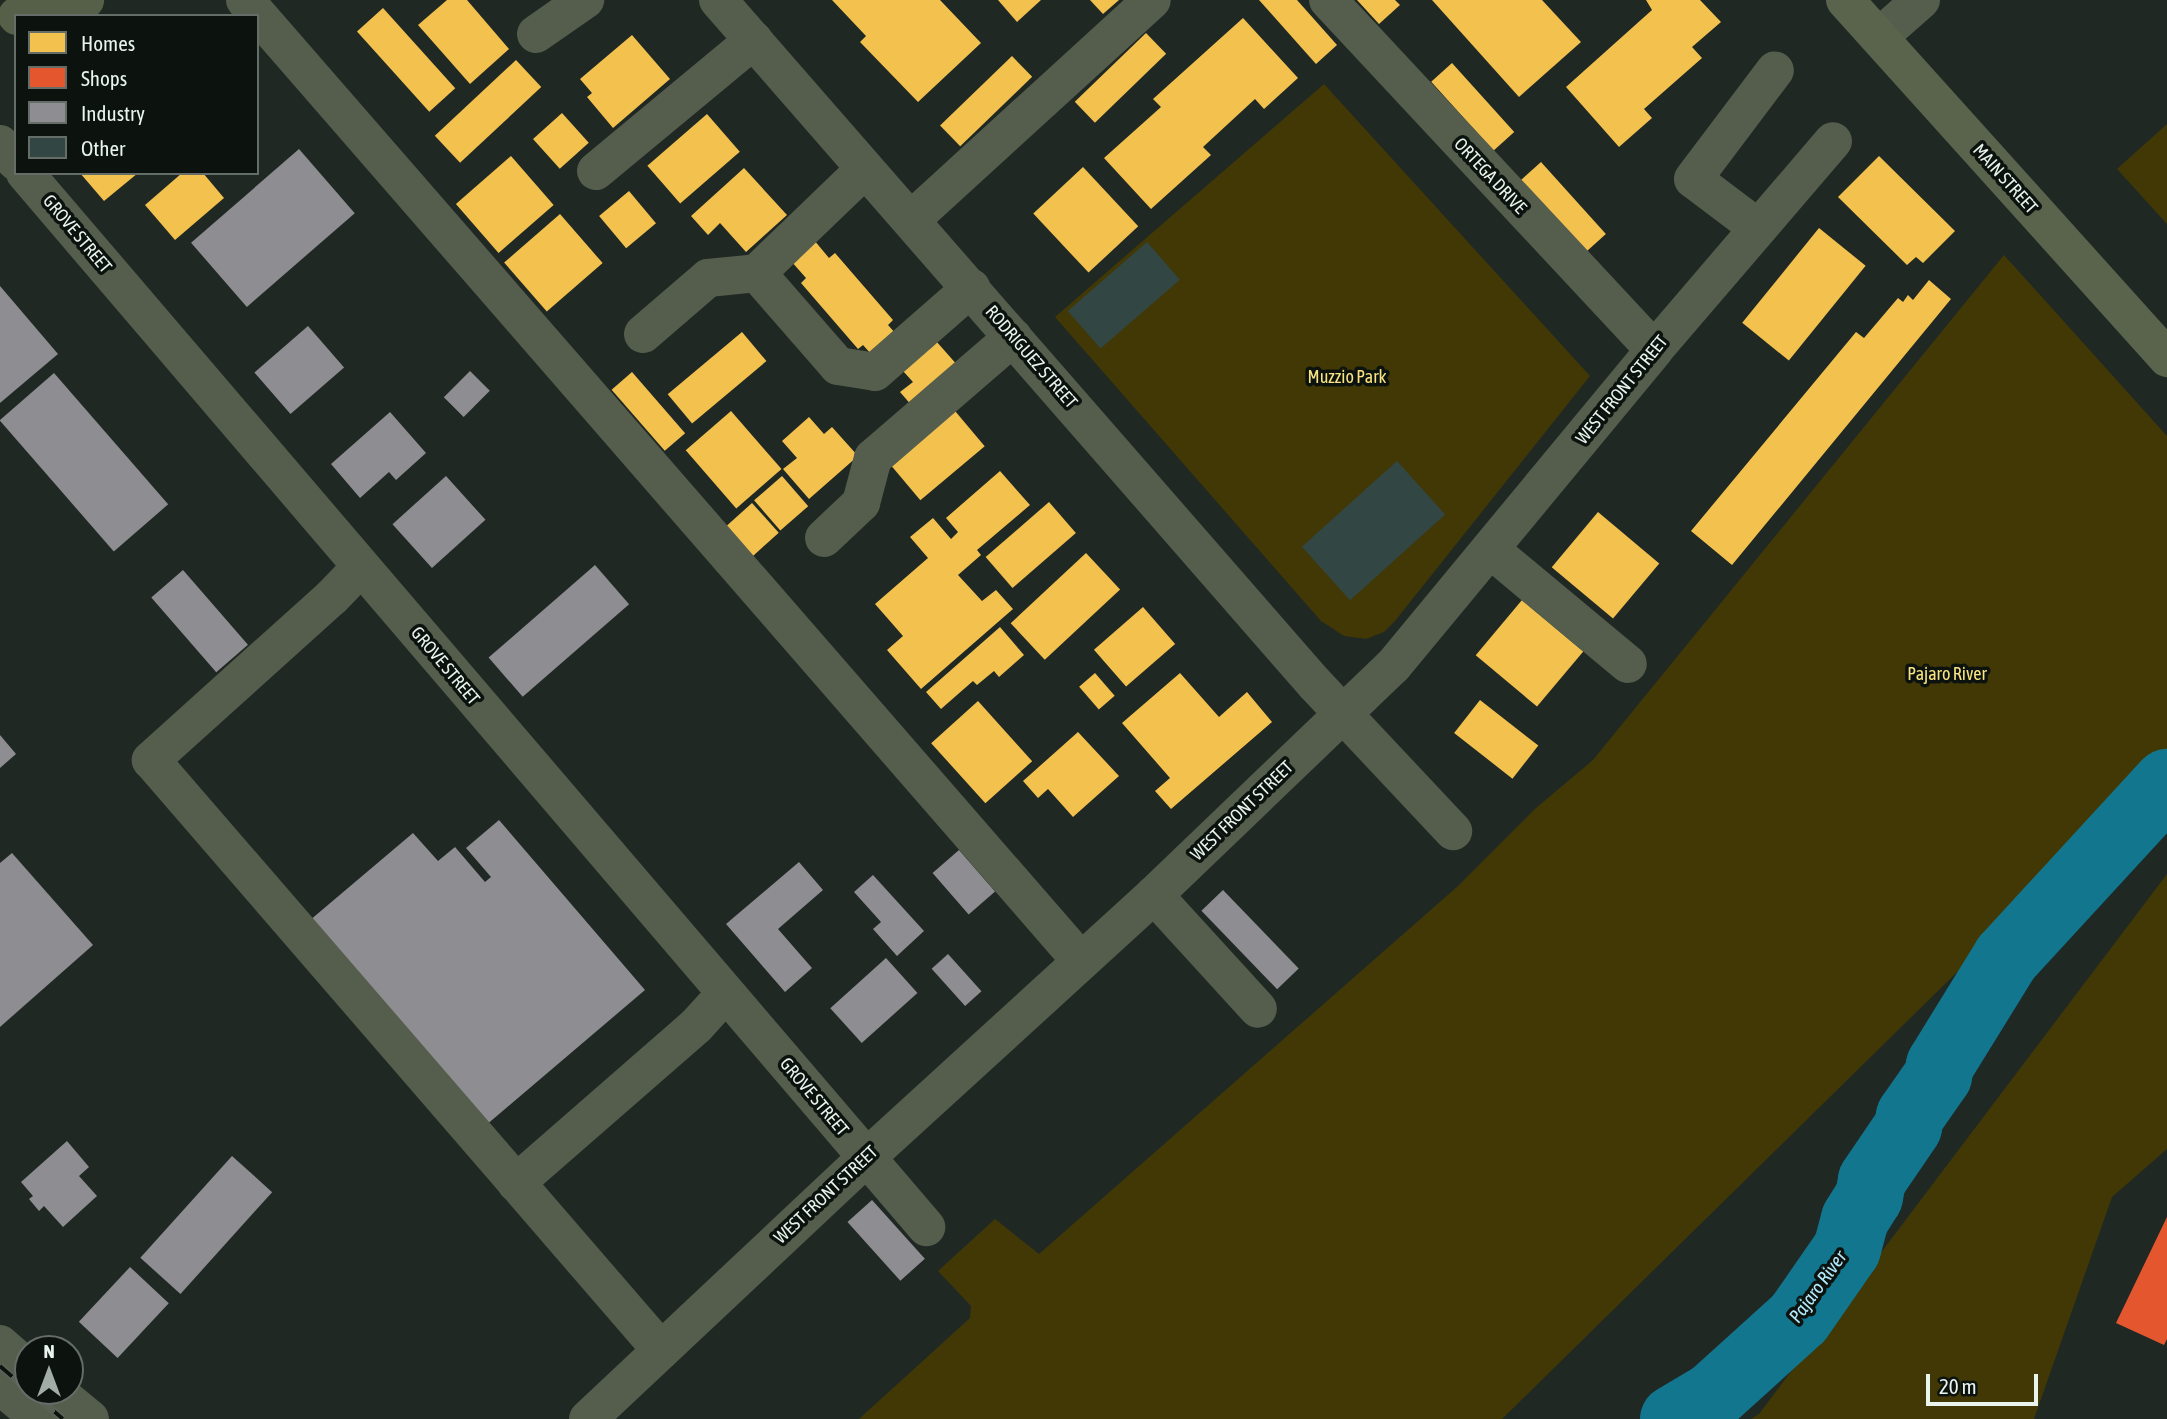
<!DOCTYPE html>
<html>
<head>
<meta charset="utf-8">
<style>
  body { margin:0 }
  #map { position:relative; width:2167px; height:1419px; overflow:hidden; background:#202824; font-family:"Asap Condensed",sans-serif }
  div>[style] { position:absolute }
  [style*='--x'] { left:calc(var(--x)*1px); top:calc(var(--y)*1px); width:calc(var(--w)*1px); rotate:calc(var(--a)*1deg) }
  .green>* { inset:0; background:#413806 }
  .homes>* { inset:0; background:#f2c14e; transform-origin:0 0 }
  .shops>* { inset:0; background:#e4572e }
  .industry>* { inset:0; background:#8d8d92; transform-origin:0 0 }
  .river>* { height:68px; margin:-34px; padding:0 34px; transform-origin:34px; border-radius:34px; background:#11768e }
  .building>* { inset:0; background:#324644; transform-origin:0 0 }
  .minor>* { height:38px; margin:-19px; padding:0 19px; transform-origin:19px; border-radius:19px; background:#555d4c }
  .major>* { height:38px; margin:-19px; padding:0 19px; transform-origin:19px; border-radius:19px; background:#5a644d }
  .highway>* { height:38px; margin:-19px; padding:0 19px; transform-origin:19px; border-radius:19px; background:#566049 }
  .rail>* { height:8px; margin-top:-4px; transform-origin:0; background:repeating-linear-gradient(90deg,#0c130f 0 16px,#5a6157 0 32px); box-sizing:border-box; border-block:2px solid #5a6157 }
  span { translate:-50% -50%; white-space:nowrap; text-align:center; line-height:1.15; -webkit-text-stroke:7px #0c130f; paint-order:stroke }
  .street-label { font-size:18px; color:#e9f4ed }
  .park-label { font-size:18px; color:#fae482 }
  .water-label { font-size:19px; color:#b3e9fc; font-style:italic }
  .legend { position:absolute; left:14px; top:14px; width:245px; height:161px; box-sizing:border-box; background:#0c130f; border:2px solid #646d68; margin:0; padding:9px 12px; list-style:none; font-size:21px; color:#e9f4ed }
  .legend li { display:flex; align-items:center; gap:14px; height:35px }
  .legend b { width:35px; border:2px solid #646d68 }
  .north { position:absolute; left:14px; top:1335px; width:70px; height:70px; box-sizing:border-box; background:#0c130f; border:2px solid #646d68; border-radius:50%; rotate:0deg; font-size:19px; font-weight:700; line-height:28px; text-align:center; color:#e9f4ed }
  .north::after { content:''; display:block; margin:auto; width:24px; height:32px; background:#a3ada7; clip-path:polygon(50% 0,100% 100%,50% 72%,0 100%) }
  .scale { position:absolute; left:1926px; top:1374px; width:112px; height:32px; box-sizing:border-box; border:4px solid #e9f4ed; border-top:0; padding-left:9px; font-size:21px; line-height:24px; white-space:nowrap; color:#e9f4ed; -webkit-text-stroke:5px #0c130f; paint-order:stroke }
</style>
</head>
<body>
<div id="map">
  <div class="green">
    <i style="clip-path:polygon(1324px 84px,1590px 376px,1395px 621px,1384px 632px,1366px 639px,1344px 636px,1321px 621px,1055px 317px)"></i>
    <i style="clip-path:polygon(2167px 124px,2167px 224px,2117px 169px)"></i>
    <i style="clip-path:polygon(2004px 255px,2167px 436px,2167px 766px,1502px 1419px,859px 1419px,970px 1318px,971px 1306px,938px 1271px,995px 1219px,1039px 1254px,1458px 886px,1536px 808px,1593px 760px)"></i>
    <i style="clip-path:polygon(2167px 874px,2167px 1149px,2112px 1197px,2034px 1419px,1751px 1419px,1759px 1414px)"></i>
  </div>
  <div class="homes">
    <i style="clip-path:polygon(447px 0,467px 0,509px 49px,470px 84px,418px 25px)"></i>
    <i style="clip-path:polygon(832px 0,940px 0,981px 43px,918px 102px,860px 42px,866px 36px)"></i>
    <i style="clip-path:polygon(998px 0,1041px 0,1017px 22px)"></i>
    <i style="clip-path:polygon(1090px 0,1119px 0,1103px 14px)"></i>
    <i style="clip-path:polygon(1259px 0,1297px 0,1337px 45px,1316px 64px)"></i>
    <i style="clip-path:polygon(1357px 0,1395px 0,1400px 5px,1379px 24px)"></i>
    <i style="clip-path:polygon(1432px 0,1542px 0,1581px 42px,1519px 97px)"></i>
    <i style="clip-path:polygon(1646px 0,1700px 0,1721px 22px,1692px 47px,1702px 58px,1644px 109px,1652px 118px,1619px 147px,1566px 87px,1652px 10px)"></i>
    <i style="left:383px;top:8px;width:108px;height:35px;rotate:48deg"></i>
    <i style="clip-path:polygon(1243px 18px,1298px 78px,1264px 109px,1255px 99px,1203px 147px,1211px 155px,1151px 209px,1104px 158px,1161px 107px,1153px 99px)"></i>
    <i style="left:1146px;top:33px;width:29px;height:99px;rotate:46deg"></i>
    <i style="clip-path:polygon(632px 35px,670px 79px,613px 128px,587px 97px,592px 93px,580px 79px)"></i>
    <i style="left:1012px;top:56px;width:29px;height:100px;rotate:46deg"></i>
    <i style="left:516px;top:60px;width:37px;height:111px;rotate:47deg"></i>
    <i style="left:1452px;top:63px;width:93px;height:28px;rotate:48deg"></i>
    <i style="left:562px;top:113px;width:40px;height:39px;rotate:48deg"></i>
    <i style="left:707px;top:114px;width:50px;height:79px;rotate:49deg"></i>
    <i style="left:511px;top:156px;width:65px;height:73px;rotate:49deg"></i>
    <i style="clip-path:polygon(1879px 156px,1955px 231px,1923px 263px,1916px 257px,1907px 265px,1838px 197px)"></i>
    <i style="left:1541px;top:162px;width:97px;height:28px;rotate:48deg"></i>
    <i style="left:1083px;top:167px;width:81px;height:68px;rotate:47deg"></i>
    <i style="clip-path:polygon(744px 168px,787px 215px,746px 252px,720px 223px,708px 235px,691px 216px)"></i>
    <i style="clip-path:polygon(80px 173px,138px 173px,104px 201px)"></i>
    <i style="clip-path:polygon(182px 173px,203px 173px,224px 198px,175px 240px,145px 205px)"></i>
    <i style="left:629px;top:191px;width:42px;height:39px;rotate:50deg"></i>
    <i style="left:560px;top:214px;width:65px;height:74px;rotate:49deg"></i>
    <i style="left:1819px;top:228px;width:60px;height:122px;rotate:39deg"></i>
    <i style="clip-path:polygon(814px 240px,829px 258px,835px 253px,893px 320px,888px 325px,904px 343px,880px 364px,863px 345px,858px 349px,801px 283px,806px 278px,791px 261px)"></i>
    <i style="clip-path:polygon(1929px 280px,1951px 299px,1732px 565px,1691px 531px,1856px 332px,1864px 338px,1898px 298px,1903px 302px,1908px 295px,1913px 300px)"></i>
    <i style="left:742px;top:332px;width:38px;height:97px;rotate:50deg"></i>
    <i style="clip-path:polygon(936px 341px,959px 367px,913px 407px,900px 392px,913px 382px,903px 371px)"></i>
    <i style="left:632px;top:372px;width:81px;height:27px;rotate:49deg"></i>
    <i style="left:950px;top:405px;width:54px;height:84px;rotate:50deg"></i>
    <i style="left:731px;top:411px;width:77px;height:60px;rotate:49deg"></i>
    <i style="clip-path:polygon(809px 417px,824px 434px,832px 427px,858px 456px,809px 499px,783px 469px,797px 458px,782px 441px)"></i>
    <i style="clip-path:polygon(1000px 471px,1030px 505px,977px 550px,981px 555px,958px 575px,982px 601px,996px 590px,1013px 609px,921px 689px,887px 650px,903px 636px,875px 604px,928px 558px,910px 537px,933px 518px,951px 539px,958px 532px,946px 518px)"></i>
    <i style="left:782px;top:476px;width:40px;height:37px;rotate:49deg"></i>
    <i style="left:1049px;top:502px;width:41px;height:84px;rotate:49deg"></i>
    <i style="left:752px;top:503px;width:40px;height:37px;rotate:48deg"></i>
    <i style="left:1598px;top:512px;width:80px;height:72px;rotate:40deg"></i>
    <i style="left:1086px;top:553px;width:50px;height:103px;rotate:47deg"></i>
    <i style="left:1522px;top:600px;width:80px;height:72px;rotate:40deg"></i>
    <i style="left:1143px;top:607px;width:49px;height:65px;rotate:49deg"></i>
    <i style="clip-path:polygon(1000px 627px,1024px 655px,999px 677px,994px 671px,977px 685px,973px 681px,941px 709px,926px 692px)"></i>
    <i style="left:1095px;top:673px;width:30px;height:21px;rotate:49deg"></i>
    <i style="clip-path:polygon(1180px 673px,1219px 717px,1247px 692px,1272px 722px,1171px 809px,1155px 791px,1170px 778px,1122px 723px)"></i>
    <i style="left:1480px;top:700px;width:74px;height:42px;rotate:38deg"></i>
    <i style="left:978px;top:701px;width:81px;height:63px;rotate:48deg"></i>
    <i style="clip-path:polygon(1078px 732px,1119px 776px,1073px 817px,1048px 789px,1038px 798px,1023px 781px)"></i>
  </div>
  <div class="shops">
    <i style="clip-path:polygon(2167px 1217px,2167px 1339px,2164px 1345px,2116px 1323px)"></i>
  </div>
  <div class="industry">
    <i style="left:299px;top:149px;width:85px;height:143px;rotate:49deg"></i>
    <i style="clip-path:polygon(0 286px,58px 354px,0 403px)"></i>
    <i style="left:308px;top:326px;width:55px;height:71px;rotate:49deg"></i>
    <i style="left:470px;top:371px;width:28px;height:37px;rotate:45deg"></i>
    <i style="left:54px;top:373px;width:174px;height:72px;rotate:49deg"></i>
    <i style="clip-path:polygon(390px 412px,426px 453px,396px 480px,389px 472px,360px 498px,331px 464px)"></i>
    <i style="left:446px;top:476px;width:59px;height:72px;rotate:48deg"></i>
    <i style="left:595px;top:565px;width:52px;height:141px;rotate:49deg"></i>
    <i style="left:183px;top:570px;width:99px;height:42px;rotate:49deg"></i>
    <i style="clip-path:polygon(0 735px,16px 754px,0 768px)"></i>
    <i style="clip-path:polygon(499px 820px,645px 990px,485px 1126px,309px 921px,413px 833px,438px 861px,455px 847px,485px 882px,491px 877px,466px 848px)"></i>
    <i style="left:959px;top:850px;width:55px;height:35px;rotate:49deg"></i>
    <i style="clip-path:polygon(12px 853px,93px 945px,0 1027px,0 863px)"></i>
    <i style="clip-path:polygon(799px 862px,823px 890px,778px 929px,812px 968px,785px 992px,726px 924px)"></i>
    <i style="clip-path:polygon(873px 875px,924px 931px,897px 956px,873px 929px,881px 922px,854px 892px)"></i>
    <i style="left:1223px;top:890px;width:109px;height:30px;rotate:46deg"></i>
    <i style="left:948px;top:954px;width:50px;height:22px;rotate:48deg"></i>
    <i style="left:886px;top:958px;width:47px;height:75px;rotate:48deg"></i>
    <i style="clip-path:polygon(67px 1141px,89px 1167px,79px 1176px,97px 1196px,63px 1227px,44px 1206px,39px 1211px,29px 1199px,33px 1196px,21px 1182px)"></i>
    <i style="left:232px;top:1156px;width:54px;height:137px;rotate:42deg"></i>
    <i style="left:872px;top:1200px;width:79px;height:33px;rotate:48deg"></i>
    <i style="left:130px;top:1267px;width:53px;height:75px;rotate:43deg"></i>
  </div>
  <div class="river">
    <i style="--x:1674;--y:1419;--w:45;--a:-30.5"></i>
    <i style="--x:1713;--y:1396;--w:116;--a:-42.2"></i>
    <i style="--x:1799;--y:1318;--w:84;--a:-55.2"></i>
    <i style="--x:1847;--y:1249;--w:31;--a:-75"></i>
    <i style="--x:1855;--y:1219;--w:26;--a:-58"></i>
    <i style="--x:1869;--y:1197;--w:17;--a:-80"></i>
    <i style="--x:1872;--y:1180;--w:64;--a:-55.8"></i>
    <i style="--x:1908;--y:1127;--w:11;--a:-80"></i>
    <i style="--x:1910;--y:1116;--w:49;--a:-55"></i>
    <i style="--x:1938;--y:1076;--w:11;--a:-80"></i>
    <i style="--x:1940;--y:1065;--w:126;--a:-58.3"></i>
    <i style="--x:2006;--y:958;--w:238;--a:-47.4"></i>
  </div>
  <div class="building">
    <i style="left:1147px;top:242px;width:50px;height:105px;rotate:49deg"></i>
    <i style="left:1397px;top:461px;width:72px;height:128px;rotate:48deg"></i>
  </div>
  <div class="minor">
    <i style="--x:245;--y:0;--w:1274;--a:48.98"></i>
    <i style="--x:718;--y:0;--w:908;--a:48.89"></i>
    <i style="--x:1315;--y:684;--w:202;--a:46.8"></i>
    <i style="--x:1328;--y:0;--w:478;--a:47"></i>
    <i style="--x:536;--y:34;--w:60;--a:-34.8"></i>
    <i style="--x:1879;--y:37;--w:56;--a:-41.4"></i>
    <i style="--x:0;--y:144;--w:24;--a:48"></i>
    <i style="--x:865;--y:169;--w:150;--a:136.1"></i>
    <i style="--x:757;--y:273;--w:123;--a:48.9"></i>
    <i style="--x:838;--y:366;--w:37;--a:9"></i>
    <i style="--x:875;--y:372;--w:128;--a:-41.2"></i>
    <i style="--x:596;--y:171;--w:205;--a:-39.7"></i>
    <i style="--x:25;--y:173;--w:1387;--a:49.47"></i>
    <i style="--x:911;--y:220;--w:326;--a:-42.4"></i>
    <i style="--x:1758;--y:228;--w:81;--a:-143"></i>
    <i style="--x:1693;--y:179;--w:136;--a:-53"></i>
    <i style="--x:643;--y:334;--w:86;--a:-40.7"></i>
    <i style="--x:708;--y:278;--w:49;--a:-5.8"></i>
    <i style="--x:824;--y:538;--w:51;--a:-43.4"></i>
    <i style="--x:861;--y:503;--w:47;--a:-75.1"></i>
    <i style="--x:873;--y:458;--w:185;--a:-40.8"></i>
    <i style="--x:1491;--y:550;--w:178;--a:39.8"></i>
    <i style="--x:361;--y:567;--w:42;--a:134"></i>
    <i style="--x:332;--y:597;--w:244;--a:138"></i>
    <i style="--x:151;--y:760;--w:780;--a:49.16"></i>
    <i style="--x:1154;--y:895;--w:154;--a:47.6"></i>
    <i style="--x:516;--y:1183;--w:239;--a:-41.1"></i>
    <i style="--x:696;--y:1026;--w:43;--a:-47.8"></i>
    <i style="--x:0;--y:1344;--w:37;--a:41"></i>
    <i style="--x:0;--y:1386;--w:52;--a:39.5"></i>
    <i style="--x:56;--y:1391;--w:44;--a:39.5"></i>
    <i style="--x:588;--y:1419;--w:381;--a:-43.2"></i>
    <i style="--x:866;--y:1158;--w:390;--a:-42.4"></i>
    <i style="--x:1154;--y:895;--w:331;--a:-43.8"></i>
    <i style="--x:1393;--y:666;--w:410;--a:-50.4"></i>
    <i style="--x:1654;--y:350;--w:275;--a:-49.4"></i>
  </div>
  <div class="major">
    <i style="--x:1845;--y:0;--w:482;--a:48"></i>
  </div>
  <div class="highway">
    <i style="--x:17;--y:16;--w:70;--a:-13.2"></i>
  </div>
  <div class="rail">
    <i style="--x:0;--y:1366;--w:37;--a:41"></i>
    <i style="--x:30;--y:1391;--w:43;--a:40.3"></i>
  </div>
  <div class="street-label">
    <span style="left:1490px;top:176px;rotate:47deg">ORTEGA DRIVE</span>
    <span style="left:2005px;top:179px;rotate:48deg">MAIN STREET</span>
    <span style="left:77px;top:234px;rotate:50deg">GROVE STREET</span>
    <span style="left:1031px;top:357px;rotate:49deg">RODRIGUEZ STREET</span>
    <span style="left:1622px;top:390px;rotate:-51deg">WEST FRONT STREET</span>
    <span style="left:445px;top:666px;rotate:50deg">GROVE STREET</span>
    <span style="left:1242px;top:811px;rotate:-44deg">WEST FRONT STREET</span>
    <span style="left:814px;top:1097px;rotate:50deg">GROVE STREET</span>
    <span style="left:826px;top:1195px;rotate:-43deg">WEST FRONT STREET</span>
  </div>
  <div class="park-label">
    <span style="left:1347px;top:377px">Muzzio Park</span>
    <span style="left:1947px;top:674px">Pajaro River</span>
  </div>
  <div class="water-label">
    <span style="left:1818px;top:1287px;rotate:-54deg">Pajaro River</span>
  </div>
  <ul class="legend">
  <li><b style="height:19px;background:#f2c14e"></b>Homes</li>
  <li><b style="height:19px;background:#e4572e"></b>Shops</li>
  <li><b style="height:19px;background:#8d8d92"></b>Industry</li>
  <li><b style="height:19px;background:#324644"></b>Other</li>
  </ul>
  <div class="north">N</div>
  <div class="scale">20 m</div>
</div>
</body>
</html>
